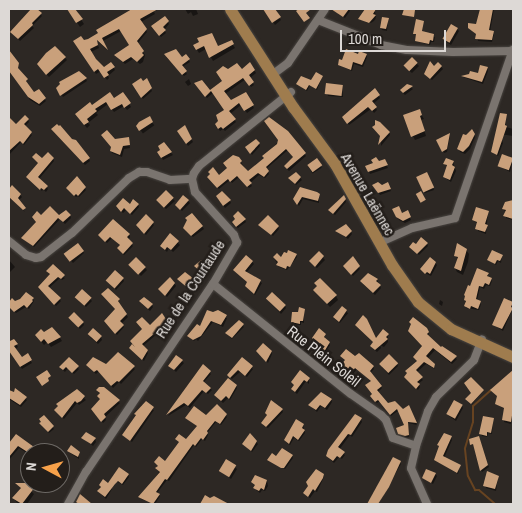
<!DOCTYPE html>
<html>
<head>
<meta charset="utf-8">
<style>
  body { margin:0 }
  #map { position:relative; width:522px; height:513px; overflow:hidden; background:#2d2824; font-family:"Archivo Narrow",sans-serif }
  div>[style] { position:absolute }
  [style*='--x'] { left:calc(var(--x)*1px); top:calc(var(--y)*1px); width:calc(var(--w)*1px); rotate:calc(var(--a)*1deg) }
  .shadow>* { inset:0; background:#0007; transform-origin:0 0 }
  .round { border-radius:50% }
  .stream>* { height:2px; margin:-1px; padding:0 1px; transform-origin:1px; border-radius:1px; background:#674321 }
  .building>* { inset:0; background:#c9a07b; transform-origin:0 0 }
  .roads { filter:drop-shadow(0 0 1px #494541) drop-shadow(0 0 1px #494541) }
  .minor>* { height:8px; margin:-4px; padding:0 4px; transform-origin:4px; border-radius:4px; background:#7a746f }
  .secondary>* { height:11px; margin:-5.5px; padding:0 5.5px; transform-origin:5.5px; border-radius:5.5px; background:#9f7c4e }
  span { translate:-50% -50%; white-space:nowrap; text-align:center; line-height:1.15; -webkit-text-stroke:5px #231e1a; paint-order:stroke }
  .street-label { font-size:15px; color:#ddd9d6 }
  .frame { position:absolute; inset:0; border:10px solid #ddd9d6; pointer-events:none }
  .north { position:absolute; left:20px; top:443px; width:50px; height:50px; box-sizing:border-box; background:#231e1a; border:1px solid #6d6965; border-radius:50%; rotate:276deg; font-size:14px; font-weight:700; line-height:20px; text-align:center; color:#ddd9d6 }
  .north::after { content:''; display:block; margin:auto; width:18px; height:22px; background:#f7a14a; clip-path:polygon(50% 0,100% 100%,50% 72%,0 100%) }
  .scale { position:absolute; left:340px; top:30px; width:106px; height:22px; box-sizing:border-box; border:2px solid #ddd9d6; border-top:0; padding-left:6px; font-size:15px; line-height:18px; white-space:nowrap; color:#ddd9d6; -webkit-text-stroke:4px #231e1a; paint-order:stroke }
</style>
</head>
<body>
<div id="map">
  <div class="shadow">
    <i class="round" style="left:362px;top:9px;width:14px;height:14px"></i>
    <i style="clip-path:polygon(32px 9px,36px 9px,42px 16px,32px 26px,34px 28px,20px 41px,12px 32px)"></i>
    <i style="clip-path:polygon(68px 9px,74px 9px,84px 24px,80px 27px)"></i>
    <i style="clip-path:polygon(139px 9px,156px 9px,153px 10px,155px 14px,141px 22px,147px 32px,137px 44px,145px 55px,143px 62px,140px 64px,133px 59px,125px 64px,117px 57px,130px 46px,121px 31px,103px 41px,107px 49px,96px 40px,99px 48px,91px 52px,103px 69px,111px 63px,115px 70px,108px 76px,109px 78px,107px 80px,101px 71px,96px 74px,75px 41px,83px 42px)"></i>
    <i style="clip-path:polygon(185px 9px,196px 9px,198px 14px,193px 16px,191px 12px,188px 14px)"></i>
    <i style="clip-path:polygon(265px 9px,272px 9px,281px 20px,275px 25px)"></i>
    <i style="clip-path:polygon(338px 9px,349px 9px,350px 11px,345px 18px,338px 14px)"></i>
    <i style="clip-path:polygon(481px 9px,494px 9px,490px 32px,494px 34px,492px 42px,478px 41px,477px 35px,469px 28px,478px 25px)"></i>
    <i style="clip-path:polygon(165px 18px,169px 24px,164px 30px,166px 33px,161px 37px,154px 29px)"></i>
    <i style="clip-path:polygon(388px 19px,387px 31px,382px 30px,381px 28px)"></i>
    <i style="clip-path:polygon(423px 22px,422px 33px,435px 37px,434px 42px,431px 42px,430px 45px,416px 41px,417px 36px,415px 33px)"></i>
    <i style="clip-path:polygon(457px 29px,459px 31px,451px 45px,445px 41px,444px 39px)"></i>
    <i style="clip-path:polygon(200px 42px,218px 47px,231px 42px,235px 48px,213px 61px,206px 49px,199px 53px,194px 45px)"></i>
    <i style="clip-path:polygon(55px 47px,67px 60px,49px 77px,40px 67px)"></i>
    <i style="clip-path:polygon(9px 52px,18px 63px,18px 71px,27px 80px,26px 84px,34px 94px,38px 91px,46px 101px,40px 106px,30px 100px,9px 69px)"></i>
    <i style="clip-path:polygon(358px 55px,366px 55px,367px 57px,363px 67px,354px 64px,352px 71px,339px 65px)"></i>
    <i style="clip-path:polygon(186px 56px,190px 62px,182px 67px,187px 74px,184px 76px,166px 57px,181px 59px)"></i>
    <i style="clip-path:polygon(412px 59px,419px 66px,412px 73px,407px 69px)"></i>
    <i style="clip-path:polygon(438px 63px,443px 69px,432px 80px,427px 76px)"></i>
    <i style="clip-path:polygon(250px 64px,256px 73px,250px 78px,254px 85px,251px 87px,246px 79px,225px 94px,231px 102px,246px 94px,254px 108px,247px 113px,241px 105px,230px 114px,236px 122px,225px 131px,223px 129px,220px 131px,216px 125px,225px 110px,213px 93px,207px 98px,197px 86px,210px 91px,223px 81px,229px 71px,241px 70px)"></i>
    <i style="clip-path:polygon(487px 68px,488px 71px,483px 84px,463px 77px,479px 74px)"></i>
    <i style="clip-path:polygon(322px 77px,317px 90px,310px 85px,307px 91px,297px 84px)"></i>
    <i style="clip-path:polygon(86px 79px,87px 81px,63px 97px,57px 88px)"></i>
    <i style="clip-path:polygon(189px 79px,191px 84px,188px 86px,185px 82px)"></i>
    <i style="clip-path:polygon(147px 80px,152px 91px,143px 99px,134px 85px)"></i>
    <i style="clip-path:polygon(407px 85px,413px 89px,405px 95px,403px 93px)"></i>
    <i style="clip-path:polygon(342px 86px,343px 97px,328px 96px,327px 93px)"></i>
    <i style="clip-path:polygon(375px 89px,380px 98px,373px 104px,377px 110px,374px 113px,371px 109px,349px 125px,344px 117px)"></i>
    <i style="clip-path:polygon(109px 93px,114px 100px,123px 94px,131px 107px,127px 110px,124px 106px,114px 112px,108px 104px,96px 113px,98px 115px,88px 123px,90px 125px,87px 128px,78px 117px)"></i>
    <i style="clip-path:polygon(419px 111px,424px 119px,421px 120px,426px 136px,415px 140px,413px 136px)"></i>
    <i style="clip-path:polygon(506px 115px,506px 127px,513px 129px,513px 136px,499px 134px)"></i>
    <i style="clip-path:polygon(9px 118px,16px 125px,28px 120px,29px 122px,24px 127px,32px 135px,24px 145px,21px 142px,9px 155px,9px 142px,15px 136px,9px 127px)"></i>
    <i style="left:149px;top:118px;width:9px;height:14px;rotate:54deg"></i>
    <i style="clip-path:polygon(267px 125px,287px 132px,306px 156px,289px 171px,287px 169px,294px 158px,288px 150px,266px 169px,269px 174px,265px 178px,259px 175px,250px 183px,252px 186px,249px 188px,239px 177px,232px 183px,230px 180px,219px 189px,210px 179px,219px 177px,238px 158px,248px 173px,265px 159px,264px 157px,280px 140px)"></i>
    <i style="clip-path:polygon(185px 127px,193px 142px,188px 146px,179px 131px)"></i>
    <i style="clip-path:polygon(53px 131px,89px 159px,90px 161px,85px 165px)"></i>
    <i style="clip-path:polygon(472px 131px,475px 137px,470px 149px,465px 154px,460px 152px,459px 149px)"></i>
    <i style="clip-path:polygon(389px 132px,390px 135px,381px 146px,381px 137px)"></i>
    <i style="clip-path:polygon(450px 135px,447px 152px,444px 153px,438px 140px)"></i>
    <i style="clip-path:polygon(128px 139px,130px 148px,124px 149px,122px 157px,112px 153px,111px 151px,114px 140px)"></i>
    <i style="clip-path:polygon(502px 140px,503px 143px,498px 156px,493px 152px)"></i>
    <i style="clip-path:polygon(163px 144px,173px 155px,163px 160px,159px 152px)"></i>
    <i style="clip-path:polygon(259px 144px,260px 146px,252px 155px,247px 147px)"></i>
    <i style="clip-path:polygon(503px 156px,513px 159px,510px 172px,499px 166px)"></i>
    <i style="clip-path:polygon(33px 158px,42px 160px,53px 159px,54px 161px,39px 179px,48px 189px,46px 192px,43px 189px,42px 191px,29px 179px,39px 164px)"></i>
    <i style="left:317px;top:160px;width:9px;height:11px;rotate:58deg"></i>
    <i style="clip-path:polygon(384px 160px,388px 168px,370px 174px,367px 167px)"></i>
    <i style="clip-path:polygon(453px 162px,456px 171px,451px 182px,444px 177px,448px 167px,445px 164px)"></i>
    <i style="clip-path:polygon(428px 176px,434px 190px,425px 193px,424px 190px)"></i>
    <i style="clip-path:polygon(77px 177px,86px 190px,79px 197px,78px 196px,76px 197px,68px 190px)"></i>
    <i style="clip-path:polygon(300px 178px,302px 180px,296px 185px,291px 180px)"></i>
    <i style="clip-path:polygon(388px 184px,391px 191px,380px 195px,374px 185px,381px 187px)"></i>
    <i style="clip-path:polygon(300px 189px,319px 195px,319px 203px,303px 199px,299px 206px,296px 202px)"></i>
    <i style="clip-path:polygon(11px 193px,20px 195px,22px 197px,18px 201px,25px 212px,10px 197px)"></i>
    <i style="clip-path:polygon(184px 197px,190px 203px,182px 211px,178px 207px)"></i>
    <i style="clip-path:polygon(344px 197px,346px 202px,335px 215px,331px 212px)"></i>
    <i style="clip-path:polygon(173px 199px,175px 201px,166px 209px,159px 202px)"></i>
    <i style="clip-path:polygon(219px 199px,230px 201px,231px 203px,225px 208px)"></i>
    <i style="clip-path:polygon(513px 200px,513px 211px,509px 213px,513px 214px,513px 220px,506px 218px,506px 212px,503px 209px,505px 203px)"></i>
    <i style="clip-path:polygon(138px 205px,139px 207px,132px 215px,126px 210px,123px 213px,119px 209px)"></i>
    <i style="clip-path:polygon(407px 212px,411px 220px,405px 223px,399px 220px,397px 217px)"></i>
    <i style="clip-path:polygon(488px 212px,486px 234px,478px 231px,478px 224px,473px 220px)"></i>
    <i style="clip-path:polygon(70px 215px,71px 218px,65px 224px,60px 219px,34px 247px,23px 238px,41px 216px)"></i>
    <i style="clip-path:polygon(146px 216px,154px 225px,146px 235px,138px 228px)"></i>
    <i style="clip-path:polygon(236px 220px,245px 220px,246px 222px,238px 228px,235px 225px)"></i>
    <i style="clip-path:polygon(260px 225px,278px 227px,279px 229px,273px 236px)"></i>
    <i style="clip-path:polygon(202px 226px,204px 229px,193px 237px,186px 231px)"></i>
    <i style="clip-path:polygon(337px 231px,351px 232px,352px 234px,348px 239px)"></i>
    <i style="clip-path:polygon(129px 234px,130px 237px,128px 240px,133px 246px,124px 255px,118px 249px,121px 246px,112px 238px,107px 243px,101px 237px)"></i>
    <i style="clip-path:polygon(170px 235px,180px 245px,173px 252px,169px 248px,167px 252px,163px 248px)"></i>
    <i style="clip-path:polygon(427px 244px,428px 246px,419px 255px,411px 248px)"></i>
    <i style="clip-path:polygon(466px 250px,469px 254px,468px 262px,463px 275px,457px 272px,455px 268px,458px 260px,456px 256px)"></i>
    <i style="clip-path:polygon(83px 251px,84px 253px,73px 263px,67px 256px)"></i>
    <i style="clip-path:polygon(319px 253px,325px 260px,317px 268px,312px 264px)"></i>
    <i style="clip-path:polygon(296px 255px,297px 257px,287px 270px,279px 267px,274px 258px,282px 259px)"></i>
    <i style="clip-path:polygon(502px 256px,501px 263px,498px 261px,496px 265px,489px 260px)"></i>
    <i style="clip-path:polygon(352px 258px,360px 269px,353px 276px,346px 268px)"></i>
    <i style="clip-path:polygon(431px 259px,437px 265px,431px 276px,423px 272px)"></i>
    <i style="clip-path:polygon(9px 260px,15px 267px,9px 273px)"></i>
    <i style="clip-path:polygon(201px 261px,208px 268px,203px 274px,197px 268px)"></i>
    <i style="clip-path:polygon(252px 262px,254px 264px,246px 273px,262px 283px,255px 295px,246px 286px,248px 282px,236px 272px)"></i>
    <i style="clip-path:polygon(132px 267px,145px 268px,147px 270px,141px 276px)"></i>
    <i style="clip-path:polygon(48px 271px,65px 278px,62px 280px,60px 278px,49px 288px,61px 301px,56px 306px,41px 289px,51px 275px)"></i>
    <i style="clip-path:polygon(488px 274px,488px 278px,492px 281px,490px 286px,486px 285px,484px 289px,480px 287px,477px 301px,481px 304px,479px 310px,466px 308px,465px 300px,471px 288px)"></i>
    <i style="clip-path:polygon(123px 279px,124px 281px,116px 290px,110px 283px)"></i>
    <i style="clip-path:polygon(193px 280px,190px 290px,180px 281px)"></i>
    <i style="clip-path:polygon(377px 280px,381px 288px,375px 295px,363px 284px)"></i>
    <i style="clip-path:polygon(174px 283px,176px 286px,167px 297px,161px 291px)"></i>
    <i style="clip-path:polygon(82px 290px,92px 301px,86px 307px,77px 299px)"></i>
    <i style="clip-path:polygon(315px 291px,336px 296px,338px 300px,330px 307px)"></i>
    <i style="clip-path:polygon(103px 294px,119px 300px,118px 304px,128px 317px,121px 324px,124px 327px,117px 335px,107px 323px,116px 310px)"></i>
    <i style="clip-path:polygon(33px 299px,34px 301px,29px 309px,26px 307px,16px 313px,9px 306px,13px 300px,15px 302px)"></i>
    <i style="clip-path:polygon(267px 299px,285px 306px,286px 308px,281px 314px)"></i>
    <i style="clip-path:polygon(504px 299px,513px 303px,513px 308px,503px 331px,494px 325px)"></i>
    <i style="clip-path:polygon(440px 300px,443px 302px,442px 306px,439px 304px)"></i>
    <i style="clip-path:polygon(142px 304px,152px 305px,153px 307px,150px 311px)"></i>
    <i style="left:342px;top:308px;width:8px;height:13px;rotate:40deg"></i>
    <i style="clip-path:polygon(304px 310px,304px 323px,301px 322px,301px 325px,293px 324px,292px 322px)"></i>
    <i style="clip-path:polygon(208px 311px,227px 318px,223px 327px,213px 322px,198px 341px,196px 339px,194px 341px,189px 336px,200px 328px)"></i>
    <i style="clip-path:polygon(72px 320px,83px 322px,84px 325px,80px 329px)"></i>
    <i style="clip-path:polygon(167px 322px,169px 324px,143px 346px,148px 353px,144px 361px,130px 348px,150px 327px)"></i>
    <i style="left:239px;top:322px;width:7px;height:17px;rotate:45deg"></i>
    <i style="clip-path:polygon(356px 326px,376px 340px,388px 335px,388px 342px,384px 347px,380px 345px,381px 348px,377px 352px,371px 346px,374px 343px)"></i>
    <i style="clip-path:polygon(426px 329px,429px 334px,427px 336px,441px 349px,457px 359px,452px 364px,435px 350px,427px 359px,435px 369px,426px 364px,416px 373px,423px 380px,418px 384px,420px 387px,418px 390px,405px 377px,418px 361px)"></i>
    <i style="clip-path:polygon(319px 330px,325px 335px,325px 339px,330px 345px,325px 353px,315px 340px)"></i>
    <i style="clip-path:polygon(90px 337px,101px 337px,102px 340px,98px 344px)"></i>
    <i style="clip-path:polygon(60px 338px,62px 341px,51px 347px,47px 342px,44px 345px,39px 339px)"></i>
    <i style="clip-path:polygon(14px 340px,18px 347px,15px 349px,21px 359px,27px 355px,32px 363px,22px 369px,9px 349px,9px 341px,10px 343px)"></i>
    <i style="clip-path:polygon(271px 351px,272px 354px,268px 363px,259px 353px)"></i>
    <i style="clip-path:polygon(118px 354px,135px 369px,121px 384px,119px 382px,113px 388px,99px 371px,96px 374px,89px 367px,106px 366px)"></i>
    <i style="clip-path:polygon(176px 357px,184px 363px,176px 372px,170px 366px)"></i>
    <i style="clip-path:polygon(355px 358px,373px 367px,374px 369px,370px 373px,382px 388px,378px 392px,388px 404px,403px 411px,408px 407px,417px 425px,408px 423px,409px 437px,407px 438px,399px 433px,405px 426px,399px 410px,391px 416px,380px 401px,377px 403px,372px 398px,372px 382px,357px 369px,351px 376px,343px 369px,341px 366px)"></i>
    <i style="clip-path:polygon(69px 359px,79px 369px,74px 374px,68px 368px,65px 372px,62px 369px)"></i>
    <i style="clip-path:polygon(242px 359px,253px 369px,247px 377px,240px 372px,232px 379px,229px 376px)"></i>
    <i style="clip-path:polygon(397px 364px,398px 366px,389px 375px,382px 367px)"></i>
    <i style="clip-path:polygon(203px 366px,211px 374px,203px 383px,212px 390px,208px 394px,204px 391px,190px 408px,186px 405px,168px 416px)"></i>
    <i style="clip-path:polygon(511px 374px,513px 375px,511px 424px,504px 422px,505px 409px,496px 404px)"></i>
    <i style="clip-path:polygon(309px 379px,309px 384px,306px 381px,297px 394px,294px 391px,295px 385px,293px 383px)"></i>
    <i style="clip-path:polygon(236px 386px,237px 388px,230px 400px,228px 398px,223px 403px,217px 397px)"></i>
    <i style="clip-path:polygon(16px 390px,27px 400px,21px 407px,9px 399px,9px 392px,15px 393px)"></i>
    <i style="clip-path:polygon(98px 390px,120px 403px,105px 417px,106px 420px,103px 423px,93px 410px,101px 400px)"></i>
    <i style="clip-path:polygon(77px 391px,86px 400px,79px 405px,77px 403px,64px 419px,55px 410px)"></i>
    <i style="clip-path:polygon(483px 391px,472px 404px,468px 400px)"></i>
    <i style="clip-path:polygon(331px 399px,332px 402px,327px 410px,321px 406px,317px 412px,310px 405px)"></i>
    <i style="clip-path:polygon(142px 405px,154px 410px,132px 442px,123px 435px)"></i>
    <i style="clip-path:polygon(217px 406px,227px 417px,221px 425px,216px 422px,207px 433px,208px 435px,205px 441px,202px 439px,196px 447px,194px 445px,169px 481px,167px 480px,157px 493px,160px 496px,155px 504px,141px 499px,165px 463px)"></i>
    <i style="clip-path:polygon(462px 406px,463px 408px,456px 421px,449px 416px,447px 414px)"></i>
    <i style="clip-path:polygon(282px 410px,283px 412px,268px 428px,263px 425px,267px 416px,266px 413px)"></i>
    <i style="clip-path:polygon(44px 417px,54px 429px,49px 433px,42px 426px)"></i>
    <i style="clip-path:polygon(361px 419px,362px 422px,352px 437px,350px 435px,339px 450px,345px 455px,342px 459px,339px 457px,334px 463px,327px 456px)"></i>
    <i style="clip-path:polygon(493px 419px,492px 434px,488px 433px,487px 437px,482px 436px,481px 434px)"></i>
    <i style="clip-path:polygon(303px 425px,305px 433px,299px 441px,294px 438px,290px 445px,287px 443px,285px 440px)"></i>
    <i style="clip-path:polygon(16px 436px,35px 450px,30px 455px,19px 448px,9px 460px,9px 445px)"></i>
    <i style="clip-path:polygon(451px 437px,452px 440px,444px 458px,460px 466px,458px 474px,435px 460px,440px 448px,438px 445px)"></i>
    <i style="clip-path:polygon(83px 438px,95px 439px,96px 442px,93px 446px)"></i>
    <i style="clip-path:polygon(256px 442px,258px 444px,252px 452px,244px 444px)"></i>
    <i style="clip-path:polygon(68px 451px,79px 453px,79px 459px,70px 453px)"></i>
    <i style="clip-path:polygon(292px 456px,293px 458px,285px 469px,269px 460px)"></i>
    <i style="clip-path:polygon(394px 458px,401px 464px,378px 504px,367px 504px)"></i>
    <i style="clip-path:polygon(478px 460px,488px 465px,489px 467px,482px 472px)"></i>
    <i style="clip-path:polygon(227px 461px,237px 469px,231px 479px,221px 471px)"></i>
    <i style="clip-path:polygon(60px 470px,65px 475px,60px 481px)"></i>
    <i style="clip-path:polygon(435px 474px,437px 476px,433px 484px,423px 478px)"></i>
    <i style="clip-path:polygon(128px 475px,129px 477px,123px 485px,114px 480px)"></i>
    <i style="clip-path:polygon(323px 475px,324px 477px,317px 492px,315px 491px,310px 498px,304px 493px)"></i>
    <i style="clip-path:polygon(498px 477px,496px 491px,486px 488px,485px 485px)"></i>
    <i style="clip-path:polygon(103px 481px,112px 489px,106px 499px,98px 491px)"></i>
    <i style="clip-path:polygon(267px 481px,268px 486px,265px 491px,262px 490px,260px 493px,256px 490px,256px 486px)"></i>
    <i style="clip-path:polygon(38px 483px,58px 483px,50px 493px)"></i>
    <i style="clip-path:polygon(20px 486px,31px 491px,34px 494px,27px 504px,18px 504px,14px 499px,21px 489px)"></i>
  </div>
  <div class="stream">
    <i style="--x:491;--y:390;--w:24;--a:138"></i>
    <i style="--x:473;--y:406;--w:16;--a:90"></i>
    <i style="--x:473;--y:422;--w:28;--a:107"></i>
    <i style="--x:465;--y:449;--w:27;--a:84"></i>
    <i style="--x:468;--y:476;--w:16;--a:63"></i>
    <i style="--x:475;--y:490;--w:4;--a:0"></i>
    <i style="--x:479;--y:490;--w:21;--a:41"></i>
  </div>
  <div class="building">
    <i style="clip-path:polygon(31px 9px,37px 9px,42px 13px,32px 23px,33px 25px,18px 39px,10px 32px)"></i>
    <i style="clip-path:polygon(67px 9px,75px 9px,83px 19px,76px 23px)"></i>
    <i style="clip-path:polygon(132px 9px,158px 9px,140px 19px,147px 29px,137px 41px,144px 51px,142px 53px,144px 55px,137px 62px,131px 57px,123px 62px,114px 55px,129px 45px,119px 29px,102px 38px,108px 50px,97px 40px,98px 45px,90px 49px,96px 59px,104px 67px,111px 62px,115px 67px,107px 72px,109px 75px,104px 78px,98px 69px,94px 72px,73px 41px,81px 36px,84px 40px,88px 39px,98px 33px,96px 30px)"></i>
    <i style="clip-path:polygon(263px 9px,275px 9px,281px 17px,272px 23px)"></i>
    <i style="clip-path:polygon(299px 9px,311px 9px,306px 13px,310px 18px,304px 22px,296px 11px)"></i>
    <i style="clip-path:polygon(331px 9px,349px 9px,343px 17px)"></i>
    <i style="clip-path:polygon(365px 9px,376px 9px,373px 14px,376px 15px,369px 23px,358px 19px)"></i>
    <i style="clip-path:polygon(404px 9px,415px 10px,414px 17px,402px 15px)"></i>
    <i style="clip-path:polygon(480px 9px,493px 9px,489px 30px,494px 31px,492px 40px,475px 39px,476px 34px,468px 28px,468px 23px,476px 24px)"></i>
    <i style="clip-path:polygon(165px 16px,169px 21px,163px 27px,166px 30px,159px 36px,151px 26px)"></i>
    <i style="clip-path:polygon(382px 17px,389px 18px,386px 29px,380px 28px)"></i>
    <i style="clip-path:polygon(416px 19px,424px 21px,422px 31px,434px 34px,433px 41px,430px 40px,429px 44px,415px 41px,416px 34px,413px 34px)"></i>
    <i style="left:451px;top:24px;width:8px;height:17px;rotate:30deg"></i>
    <i style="clip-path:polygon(212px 33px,218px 46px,232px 40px,234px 44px,209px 58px,204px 46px,196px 50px,193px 45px,199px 42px,197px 38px)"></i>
    <i style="clip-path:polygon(55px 46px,66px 57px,46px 75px,37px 64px,46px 53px)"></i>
    <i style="clip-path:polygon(176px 49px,182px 57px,186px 54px,190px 59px,182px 65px,187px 71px,182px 75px,164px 54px)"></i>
    <i style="clip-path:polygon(346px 49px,358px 54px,359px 51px,367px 54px,362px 65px,353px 62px,351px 70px,338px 65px,339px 59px,342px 60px)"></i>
    <i style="clip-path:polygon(9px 50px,19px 63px,18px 68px,28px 79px,26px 81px,34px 92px,39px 89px,46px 98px,39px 104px,28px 97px,9px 71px)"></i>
    <i style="left:412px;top:57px;width:8px;height:12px;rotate:45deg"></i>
    <i style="clip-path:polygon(430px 61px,434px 66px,438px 62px,442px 66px,430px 79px,424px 74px)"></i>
    <i style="clip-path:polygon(250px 62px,255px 70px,249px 75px,254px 82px,249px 86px,243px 78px,224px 91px,231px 100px,246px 92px,254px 105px,244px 111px,239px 103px,229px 111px,236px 119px,223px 129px,221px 127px,218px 129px,215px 124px,218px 121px,216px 115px,224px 110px,211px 91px,205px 97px,194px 83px,202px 80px,210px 90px,222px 81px,216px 72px,223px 66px,228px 69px,237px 63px,242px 69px)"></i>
    <i style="clip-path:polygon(480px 65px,488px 67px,482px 82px,461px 76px,469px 74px,470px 71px,478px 73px)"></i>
    <i style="clip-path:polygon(79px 71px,87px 78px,60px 96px,56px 88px,60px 84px,59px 82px)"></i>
    <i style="clip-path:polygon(316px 72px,323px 76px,316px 89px,309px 85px,306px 90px,296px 84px,301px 76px,311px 80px)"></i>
    <i style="clip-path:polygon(141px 78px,143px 81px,147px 78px,152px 88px,141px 98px,132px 84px)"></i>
    <i style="left:326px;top:83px;width:17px;height:11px;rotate:7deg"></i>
    <i style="clip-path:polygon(407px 84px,413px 86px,403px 93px,400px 90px)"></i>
    <i style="clip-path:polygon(375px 88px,380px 95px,372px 101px,377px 107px,372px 111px,368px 107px,347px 124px,342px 117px)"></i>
    <i style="clip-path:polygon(110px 92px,114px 98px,123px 92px,131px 103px,124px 108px,122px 104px,111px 110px,106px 102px,95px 109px,97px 111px,87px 119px,89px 122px,84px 125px,75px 114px,90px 102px,92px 105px)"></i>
    <i style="clip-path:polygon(420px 109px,422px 115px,420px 116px,425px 131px,411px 137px,403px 115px)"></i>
    <i style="clip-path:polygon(500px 113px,507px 114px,505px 125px,507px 126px,497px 155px,491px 152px)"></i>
    <i style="clip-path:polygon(25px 115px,29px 119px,24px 124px,32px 132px,23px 144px,20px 141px,9px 151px,9px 117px,16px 124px)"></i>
    <i style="clip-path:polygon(150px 116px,153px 122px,139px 131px,136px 126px,139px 122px)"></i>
    <i style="clip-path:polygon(269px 117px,288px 131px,306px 153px,287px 169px,284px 166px,293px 157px,286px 149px,266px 167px,269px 171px,264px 177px,258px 173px,249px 180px,252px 183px,247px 187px,237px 176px,230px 182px,228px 179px,217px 188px,207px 177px,210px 174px,208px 172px,213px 167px,219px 175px,227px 168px,223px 163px,233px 155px,239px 157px,242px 161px,240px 163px,248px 171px,264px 158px,262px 156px,277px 144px,278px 140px,264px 121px)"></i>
    <i style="clip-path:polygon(375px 120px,380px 122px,390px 132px,378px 145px,380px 136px,372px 127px,375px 125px)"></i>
    <i style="clip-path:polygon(57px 124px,59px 126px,60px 125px,72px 139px,76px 140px,90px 158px,83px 163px,51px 129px)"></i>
    <i style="clip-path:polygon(185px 125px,192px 139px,186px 144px,177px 131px)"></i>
    <i style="clip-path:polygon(472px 129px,475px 134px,469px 146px,463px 152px,457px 149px,463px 134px,466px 135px)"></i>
    <i style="clip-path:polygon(107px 130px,115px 139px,129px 137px,130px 145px,123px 146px,120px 155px,110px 151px,111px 147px,101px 135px)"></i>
    <i style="clip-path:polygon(450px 133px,447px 149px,442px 152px,436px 140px)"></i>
    <i style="clip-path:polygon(256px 139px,260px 143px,250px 154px,245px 147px)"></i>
    <i style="clip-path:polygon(164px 142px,172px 152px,161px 158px,157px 152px,160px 150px,158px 146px)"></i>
    <i style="clip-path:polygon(48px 152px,54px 158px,38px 177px,48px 186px,44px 190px,41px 188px,40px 190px,26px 177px,38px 163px,32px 157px,36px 153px,42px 158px)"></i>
    <i style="left:502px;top:154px;width:12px;height:13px;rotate:20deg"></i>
    <i style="clip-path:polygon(376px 157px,379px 161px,385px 159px,388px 165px,368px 172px,365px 166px,373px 163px,371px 160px)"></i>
    <i style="left:317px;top:158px;width:9px;height:12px;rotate:54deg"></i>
    <i style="clip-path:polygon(446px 158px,454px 161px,452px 165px,455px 167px,450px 180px,443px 177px,447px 165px,443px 164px)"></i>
    <i style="clip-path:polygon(296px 172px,301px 177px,295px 184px,288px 178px)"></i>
    <i style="left:427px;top:172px;width:17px;height:12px;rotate:65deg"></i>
    <i style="clip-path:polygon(77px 176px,86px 187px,78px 196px,76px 194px,74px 196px,66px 188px)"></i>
    <i style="clip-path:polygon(378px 182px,382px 185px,388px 182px,391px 189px,378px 193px,372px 185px)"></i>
    <i style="clip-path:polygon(12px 185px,21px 194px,18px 198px,26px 208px,23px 210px,9px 197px,9px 189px)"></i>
    <i style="clip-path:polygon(300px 187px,317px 192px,320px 194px,318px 201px,302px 197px,297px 205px,293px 199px)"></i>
    <i style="left:166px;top:190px;width:11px;height:14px;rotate:45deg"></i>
    <i style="clip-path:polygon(222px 191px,231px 200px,223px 206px,216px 196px)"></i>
    <i style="left:421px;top:191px;width:10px;height:6px;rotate:61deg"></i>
    <i style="clip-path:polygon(183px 195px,189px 200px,180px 210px,175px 205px)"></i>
    <i style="clip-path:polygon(344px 195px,346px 199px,333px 214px,328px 210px)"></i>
    <i style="clip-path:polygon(123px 198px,130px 204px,133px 199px,139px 204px,130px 214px,124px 208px,121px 212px,116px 206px)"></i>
    <i style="clip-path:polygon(513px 200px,513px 219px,503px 216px,506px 210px,502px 209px,505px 202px)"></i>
    <i style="clip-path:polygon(50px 206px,59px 215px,66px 210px,71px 215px,63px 222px,58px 218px,33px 246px,21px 238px,36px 222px,32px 217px,37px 211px,41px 215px)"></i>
    <i style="clip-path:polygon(399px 206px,402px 213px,408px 210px,411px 217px,403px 221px,396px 217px,392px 209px)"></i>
    <i style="clip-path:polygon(476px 207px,489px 211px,485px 224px,488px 225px,485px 232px,475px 229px,477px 222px,472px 220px)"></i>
    <i style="clip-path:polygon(238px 211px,246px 219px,236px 227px,232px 222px,235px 219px,233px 216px)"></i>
    <i style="clip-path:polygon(192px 213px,203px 226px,191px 236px,183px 228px,187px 220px,185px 218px)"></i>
    <i style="clip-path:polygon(146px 214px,154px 222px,144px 234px,136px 225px)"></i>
    <i style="clip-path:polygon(268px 215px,279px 226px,271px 235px,258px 225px)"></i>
    <i style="clip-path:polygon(113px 219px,130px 234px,127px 237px,133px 243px,123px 254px,117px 248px,120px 245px,110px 237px,105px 242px,98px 235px)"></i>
    <i style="clip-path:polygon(346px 224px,352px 231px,346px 237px,335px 231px)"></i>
    <i style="clip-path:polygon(170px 233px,179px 241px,171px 250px,167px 247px,165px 250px,160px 246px)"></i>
    <i style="clip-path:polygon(421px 237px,428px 243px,417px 254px,409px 247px,413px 242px,416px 244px)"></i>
    <i style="left:78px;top:243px;width:10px;height:18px;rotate:53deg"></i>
    <i style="clip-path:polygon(457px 243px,467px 249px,461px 271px,454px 268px,458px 257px,454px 256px)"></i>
    <i style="clip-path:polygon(288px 250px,297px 254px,290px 267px,287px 266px,286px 269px,276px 265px,278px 262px,273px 257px,277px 253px,281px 257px,284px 252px,287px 253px)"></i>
    <i style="clip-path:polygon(492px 250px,503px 255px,500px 261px,497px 260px,495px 264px,487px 260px)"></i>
    <i style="clip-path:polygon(319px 251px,324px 256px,315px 267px,309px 261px)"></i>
    <i style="clip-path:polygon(246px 255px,253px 261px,245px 271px,261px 280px,254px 294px,245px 286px,247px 282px,233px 270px)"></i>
    <i style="clip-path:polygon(353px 256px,360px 266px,351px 275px,343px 266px)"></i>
    <i style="left:136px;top:257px;width:14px;height:11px;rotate:45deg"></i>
    <i style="clip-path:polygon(430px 257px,436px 262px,430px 274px,427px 272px,425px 274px,420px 269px)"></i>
    <i style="clip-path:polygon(201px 260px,207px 265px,201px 272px,194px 266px)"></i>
    <i style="clip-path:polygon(53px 264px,65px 275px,61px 279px,58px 277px,48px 286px,61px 298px,54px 305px,38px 287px,50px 274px,46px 271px)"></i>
    <i style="clip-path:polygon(477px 268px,489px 273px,487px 276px,492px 278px,489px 285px,485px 283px,483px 287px,479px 286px,476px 299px,481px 301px,478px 309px,471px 306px,470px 309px,464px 306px,466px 301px,464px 300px,465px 296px,464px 295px,468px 285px,470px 286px)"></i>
    <i style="left:115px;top:270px;width:12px;height:14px;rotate:42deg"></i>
    <i style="clip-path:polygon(185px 272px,194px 279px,189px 289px,177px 279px)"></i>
    <i style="clip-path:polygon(368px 273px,378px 279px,376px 281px,381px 285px,373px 293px,360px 281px)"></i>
    <i style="clip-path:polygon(170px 277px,175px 283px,165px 296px,158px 289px)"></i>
    <i style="clip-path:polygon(320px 278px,337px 295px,327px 304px,313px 290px,317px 286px,314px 283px)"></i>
    <i style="clip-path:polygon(108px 288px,120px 299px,118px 301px,127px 314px,120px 321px,124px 325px,115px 334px,104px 321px,115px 309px,101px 294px)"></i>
    <i style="left:82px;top:289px;width:13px;height:11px;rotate:42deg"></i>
    <i style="clip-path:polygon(26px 292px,34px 298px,32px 300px,33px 301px,27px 308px,24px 305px,14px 312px,9px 307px,9px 302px,12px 298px,15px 301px,20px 299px)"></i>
    <i style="left:272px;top:292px;width:19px;height:9px;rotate:43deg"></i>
    <i style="clip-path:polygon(144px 297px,153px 304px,148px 309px,139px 301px)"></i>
    <i style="clip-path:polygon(504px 298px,513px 302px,511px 307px,513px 308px,502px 329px,492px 325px)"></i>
    <i style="clip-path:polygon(342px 306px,347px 310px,339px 322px,333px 317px)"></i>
    <i style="clip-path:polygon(299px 307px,305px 309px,303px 321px,300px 321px,300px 324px,291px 322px,292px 312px,298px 312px)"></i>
    <i style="clip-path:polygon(207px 310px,213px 312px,218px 310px,227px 315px,221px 325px,211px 321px,201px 336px,193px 340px,187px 336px,197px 324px,200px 326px)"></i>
    <i style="left:74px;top:312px;width:14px;height:8px;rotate:45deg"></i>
    <i style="clip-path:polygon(162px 313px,168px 322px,142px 344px,148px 350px,142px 360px,129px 348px,132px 344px,135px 347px,130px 341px,142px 329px,136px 322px,142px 317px,150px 325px)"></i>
    <i style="clip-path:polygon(363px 315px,367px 319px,376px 338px,383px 329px,389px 334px,386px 337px,388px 339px,375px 350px,370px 346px,373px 342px,355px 325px)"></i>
    <i style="clip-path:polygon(413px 317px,427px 328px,429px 332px,427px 334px,441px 347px,442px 346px,457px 356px,451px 362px,433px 348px,426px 356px,435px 364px,434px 368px,424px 362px,416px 370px,423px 377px,417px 382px,420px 384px,416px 389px,404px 377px,407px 373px,405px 371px,417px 361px,413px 357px,422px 346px,408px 331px,411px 324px,409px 322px)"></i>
    <i style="clip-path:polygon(239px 320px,244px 324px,232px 338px,225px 333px)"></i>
    <i style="clip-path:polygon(52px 327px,61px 337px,48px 344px,44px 339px,41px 342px,35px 335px,41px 329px,44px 332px)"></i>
    <i style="left:93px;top:328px;width:12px;height:8px;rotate:42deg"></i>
    <i style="clip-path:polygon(319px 328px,326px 334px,324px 337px,330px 342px,324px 352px,312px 338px)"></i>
    <i style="clip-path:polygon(9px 339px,10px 341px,14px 339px,18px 344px,14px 346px,22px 357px,28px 353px,32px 360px,20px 367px,9px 351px)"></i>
    <i style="clip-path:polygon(263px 343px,272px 351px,266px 362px,256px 351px)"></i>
    <i style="clip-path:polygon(346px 349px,355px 356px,359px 353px,374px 366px,370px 371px,382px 386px,377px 390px,388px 403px,395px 401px,403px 409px,409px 405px,417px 423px,408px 422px,409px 435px,405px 436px,398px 434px,396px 428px,404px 425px,397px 409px,390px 415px,378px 400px,375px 402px,370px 396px,372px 394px,365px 385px,371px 381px,355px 368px,350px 375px,340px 366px,345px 360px,340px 356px)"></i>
    <i style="clip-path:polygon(118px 352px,135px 366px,119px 382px,117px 381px,111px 386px,97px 370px,94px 372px,86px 365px,93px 357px,106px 364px)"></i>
    <i style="left:389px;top:354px;width:13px;height:14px;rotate:45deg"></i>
    <i style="clip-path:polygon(176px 355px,183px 360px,174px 370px,168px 366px)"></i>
    <i style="clip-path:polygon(69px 357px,79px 366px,72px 373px,66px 367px,63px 370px,59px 367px)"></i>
    <i style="clip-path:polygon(242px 357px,253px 366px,245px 376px,238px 370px,230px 378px,227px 375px)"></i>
    <i style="clip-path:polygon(203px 364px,211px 371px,203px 381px,211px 388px,206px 393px,202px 390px,188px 406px,184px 403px,166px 415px)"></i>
    <i style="clip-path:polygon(47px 370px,51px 376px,48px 378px,49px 381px,42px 386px,36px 377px)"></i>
    <i style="clip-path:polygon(300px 370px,310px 378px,307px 382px,304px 380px,295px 392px,291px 389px,294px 385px,291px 382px)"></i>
    <i style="clip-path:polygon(513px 370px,513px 409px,511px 422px,502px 420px,504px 408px,495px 404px,497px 396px,490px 390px)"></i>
    <i style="clip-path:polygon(471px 377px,484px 390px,471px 404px,465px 399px,471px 393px,464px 383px)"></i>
    <i style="clip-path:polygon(228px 378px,237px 385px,229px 399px,226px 396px,221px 401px,214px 395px)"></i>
    <i style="clip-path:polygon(99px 387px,104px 387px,120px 400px,104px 414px,106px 417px,101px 422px,91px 409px,100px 399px,97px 396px,100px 393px,96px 390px)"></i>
    <i style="clip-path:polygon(15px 388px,27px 397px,20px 405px,9px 398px,9px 390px,14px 392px)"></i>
    <i style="clip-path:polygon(77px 389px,85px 396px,81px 401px,77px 403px,75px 401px,62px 418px,54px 410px,58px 406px,56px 404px)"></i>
    <i style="clip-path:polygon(321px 392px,332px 399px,325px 408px,320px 405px,316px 410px,308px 405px)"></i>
    <i style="clip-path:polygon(271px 400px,283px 409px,266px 427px,261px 423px,267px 415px,265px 413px)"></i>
    <i style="left:454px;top:400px;width:10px;height:16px;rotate:29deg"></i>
    <i style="clip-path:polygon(146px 401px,154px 407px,130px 441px,122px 435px,136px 415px,134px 414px)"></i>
    <i style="clip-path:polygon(217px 404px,227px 414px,220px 424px,215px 421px,207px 431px,208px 433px,203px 440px,201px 438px,195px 446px,193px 444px,167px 480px,165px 479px,156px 492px,160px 494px,153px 504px,138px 497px,160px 472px,155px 468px,158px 466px,154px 462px,159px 456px,165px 461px,179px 442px,175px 439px,179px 434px,186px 439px,197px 426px,185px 418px,194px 406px,206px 415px)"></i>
    <i style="clip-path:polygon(355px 414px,362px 418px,351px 435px,348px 434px,338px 447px,345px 452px,340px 458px,337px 456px,333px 461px,326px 456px,328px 450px)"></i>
    <i style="clip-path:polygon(44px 415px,54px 426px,48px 432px,39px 423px,41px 422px,39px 419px)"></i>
    <i style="clip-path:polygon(483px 416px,494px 418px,491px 433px,487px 432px,487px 436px,479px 434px)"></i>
    <i style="clip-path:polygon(296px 419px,304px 424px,302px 428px,305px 430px,298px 440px,293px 436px,289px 444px,284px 440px)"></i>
    <i style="clip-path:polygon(86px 432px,96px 438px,91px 444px,81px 438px)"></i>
    <i style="clip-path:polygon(250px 433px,257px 441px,251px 451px,242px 444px)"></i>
    <i style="clip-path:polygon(444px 433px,452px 436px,443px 456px,461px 465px,457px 473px,434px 460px,439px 446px,437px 445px)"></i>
    <i style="clip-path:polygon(16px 434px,34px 447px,29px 453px,18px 446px,9px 457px,9px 443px)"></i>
    <i style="clip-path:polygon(479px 436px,488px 465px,480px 471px,473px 444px,470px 445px,469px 439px)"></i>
    <i style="clip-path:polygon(71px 445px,80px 452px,78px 457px,67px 451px)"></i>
    <i style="clip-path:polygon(282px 448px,293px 455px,284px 468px,281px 468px,267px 460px,272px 453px,276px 456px)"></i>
    <i style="clip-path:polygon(393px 457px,401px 461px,389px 487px,378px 504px,367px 504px)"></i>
    <i style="left:226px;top:459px;width:12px;height:14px;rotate:31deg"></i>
    <i style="clip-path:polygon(119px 467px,129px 474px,122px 484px,118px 481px,115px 484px,105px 497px,97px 491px,101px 487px,99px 485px,103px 479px,108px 483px)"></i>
    <i style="clip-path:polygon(316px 469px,324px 474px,323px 478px,315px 491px,313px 489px,308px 497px,303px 493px,308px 486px,306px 482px)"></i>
    <i style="clip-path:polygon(426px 469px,436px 473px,431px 483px,422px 478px)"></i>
    <i style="clip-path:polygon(487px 471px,499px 476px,495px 489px,483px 486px)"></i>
    <i style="clip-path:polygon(255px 475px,267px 480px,264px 490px,261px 488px,259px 491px,253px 488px,255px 485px,251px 482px)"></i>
    <i style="clip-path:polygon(15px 483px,38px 483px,22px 504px,12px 498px,21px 488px)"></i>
    <i style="clip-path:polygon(38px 483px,48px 483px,52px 486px,48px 491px)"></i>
    <i style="clip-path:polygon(80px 494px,92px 504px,79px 504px,76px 502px)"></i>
    <i style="clip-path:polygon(205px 495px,210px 498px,214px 496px,229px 504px,200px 504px)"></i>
  </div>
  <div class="roads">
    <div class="minor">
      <i style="--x:318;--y:20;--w:68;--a:21.6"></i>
      <i style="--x:381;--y:45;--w:26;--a:11"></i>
      <i style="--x:407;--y:50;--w:46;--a:2.5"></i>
      <i style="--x:453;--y:52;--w:60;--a:-1"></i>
      <i style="--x:272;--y:75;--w:20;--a:-37"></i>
      <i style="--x:288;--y:63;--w:65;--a:-55.6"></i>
      <i style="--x:385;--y:240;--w:30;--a:-24"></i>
      <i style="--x:412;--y:228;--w:44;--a:-13.1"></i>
      <i style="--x:455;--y:218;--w:178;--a:-71"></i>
      <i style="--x:9;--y:241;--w:22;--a:39"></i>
      <i style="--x:26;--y:255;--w:10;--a:17"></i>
      <i style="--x:36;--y:258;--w:5;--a:-11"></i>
      <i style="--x:41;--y:257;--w:39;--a:-38"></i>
      <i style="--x:72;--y:233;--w:79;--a:-44"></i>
      <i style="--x:129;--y:178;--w:12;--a:-31"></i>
      <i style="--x:139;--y:172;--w:8;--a:0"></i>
      <i style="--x:147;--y:172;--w:24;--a:19"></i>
      <i style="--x:170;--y:180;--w:22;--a:-3"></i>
      <i style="--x:213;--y:284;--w:176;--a:38.6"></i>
      <i style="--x:351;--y:394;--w:37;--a:35"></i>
      <i style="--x:381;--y:415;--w:7;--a:45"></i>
      <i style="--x:386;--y:420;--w:19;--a:69"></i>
      <i style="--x:393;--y:438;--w:24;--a:19"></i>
      <i style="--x:68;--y:504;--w:37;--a:-61"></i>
      <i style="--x:86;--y:472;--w:227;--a:-56"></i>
      <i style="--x:213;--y:284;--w:48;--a:-59.7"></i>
      <i style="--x:237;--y:243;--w:9;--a:-111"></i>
      <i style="--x:234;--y:235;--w:58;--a:-132.2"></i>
      <i style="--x:195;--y:192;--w:13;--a:-103"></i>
      <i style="--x:192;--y:179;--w:6;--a:-72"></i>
      <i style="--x:194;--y:173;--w:9;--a:-54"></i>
      <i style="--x:199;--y:166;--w:118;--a:-38.8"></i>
      <i style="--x:427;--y:504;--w:39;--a:-114"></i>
      <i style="--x:411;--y:468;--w:23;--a:-77"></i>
      <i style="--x:416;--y:446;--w:37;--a:-71"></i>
      <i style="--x:428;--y:411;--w:16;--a:-60"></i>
      <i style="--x:436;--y:397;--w:53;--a:-44.2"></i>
      <i style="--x:474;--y:360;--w:22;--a:-69"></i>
    </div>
    <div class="secondary">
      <i style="--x:230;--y:9;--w:117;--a:57.3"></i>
      <i style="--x:293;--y:107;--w:71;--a:53.6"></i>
      <i style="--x:335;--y:164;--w:116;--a:60.6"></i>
      <i style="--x:392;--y:265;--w:45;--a:54.9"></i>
      <i style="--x:418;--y:302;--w:43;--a:39.3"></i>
      <i style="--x:451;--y:329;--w:68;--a:24.3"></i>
    </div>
  </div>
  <div class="street-label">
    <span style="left:368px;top:194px;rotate:60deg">Avenue Laënnec</span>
    <span style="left:190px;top:289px;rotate:-57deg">Rue de la Courtaude</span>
    <span style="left:324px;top:356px;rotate:38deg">Rue Plein Soleil</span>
  </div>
  <div class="frame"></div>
  <div class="north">N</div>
  <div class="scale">100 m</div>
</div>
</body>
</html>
